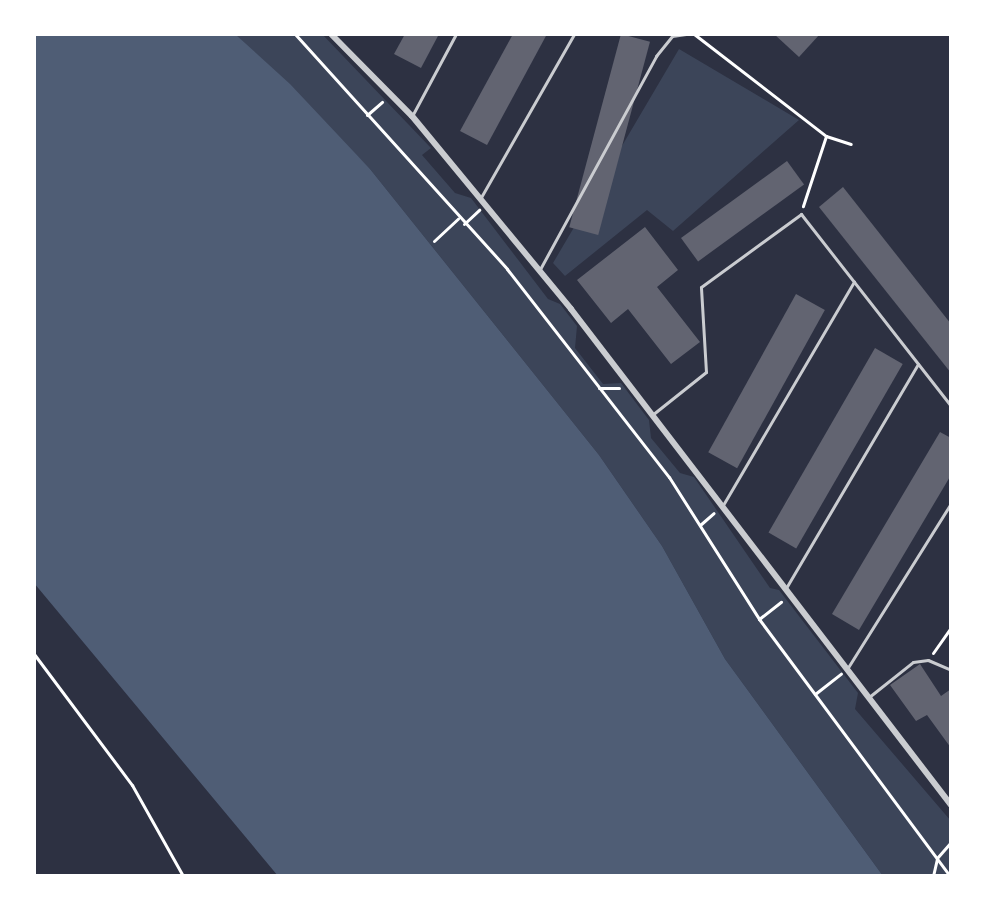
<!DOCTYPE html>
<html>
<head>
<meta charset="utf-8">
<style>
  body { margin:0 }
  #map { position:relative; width:985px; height:910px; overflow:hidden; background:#2d3142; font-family:"Fira Sans",sans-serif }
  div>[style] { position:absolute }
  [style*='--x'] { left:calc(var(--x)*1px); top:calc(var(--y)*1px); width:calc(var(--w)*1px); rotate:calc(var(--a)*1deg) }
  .green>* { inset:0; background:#3c4559 }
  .water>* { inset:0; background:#4f5d75 }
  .building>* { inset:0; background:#626471; transform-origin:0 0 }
  .path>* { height:3px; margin:-1.5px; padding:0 1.5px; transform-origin:1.5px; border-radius:1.5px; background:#fff }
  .service>* { height:3px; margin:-1.5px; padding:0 1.5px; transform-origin:1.5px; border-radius:1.5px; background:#caccd0 }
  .minor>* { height:6px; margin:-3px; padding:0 3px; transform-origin:3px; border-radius:3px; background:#caccd0 }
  span { translate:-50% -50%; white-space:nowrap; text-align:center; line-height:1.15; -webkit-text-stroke:7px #fff; paint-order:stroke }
  .frame { position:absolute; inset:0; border:36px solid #fff; pointer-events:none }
</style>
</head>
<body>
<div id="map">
  <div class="green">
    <i style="clip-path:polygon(235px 34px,322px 34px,431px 148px,422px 155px,455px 193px,471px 198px,548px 299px,560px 304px,577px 326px,575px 348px,603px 384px,621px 383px,649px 420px,651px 438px,680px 473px,694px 477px,770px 588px,779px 590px,858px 693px,855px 709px,951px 821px,951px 876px,883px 876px,725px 659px,662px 546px,599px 455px,370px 169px)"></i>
    <i style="clip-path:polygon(679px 49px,799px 120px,673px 231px,647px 210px,565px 276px,553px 263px)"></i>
  </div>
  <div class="water">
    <i style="clip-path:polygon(34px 34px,235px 34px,290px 84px,370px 169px,599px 455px,662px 546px,725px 659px,883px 876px,278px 876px,34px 583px)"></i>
  </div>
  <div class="building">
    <i style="clip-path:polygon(405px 34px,439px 34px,421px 68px,394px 54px)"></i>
    <i style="clip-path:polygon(513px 34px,547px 34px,487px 145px,460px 131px)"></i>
    <i style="left:621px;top:34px;width:30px;height:200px;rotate:15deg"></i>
    <i style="clip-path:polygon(774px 34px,820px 34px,799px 57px)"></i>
    <i style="left:787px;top:161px;width:29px;height:131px;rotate:54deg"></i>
    <i style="clip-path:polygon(843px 187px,951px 324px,951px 373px,819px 207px)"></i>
    <i style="clip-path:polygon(645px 227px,678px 270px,657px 287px,700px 342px,671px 364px,628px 309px,611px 323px,577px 280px)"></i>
    <i style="left:796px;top:294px;width:33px;height:181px;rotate:29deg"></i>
    <i style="left:875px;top:348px;width:32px;height:213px;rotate:30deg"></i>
    <i style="clip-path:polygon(940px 432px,951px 438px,951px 475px,859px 630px,832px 614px)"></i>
    <i style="clip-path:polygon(920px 664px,941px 696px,951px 689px,951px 748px,927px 715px,916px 721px,890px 685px)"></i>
  </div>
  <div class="path">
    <i style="--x:295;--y:34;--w:316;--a:47.9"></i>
    <i style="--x:507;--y:269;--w:264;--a:52.1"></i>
    <i style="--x:669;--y:477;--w:168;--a:57.6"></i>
    <i style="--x:759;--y:619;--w:320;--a:53.4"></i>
    <i style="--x:694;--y:34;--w:167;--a:37.7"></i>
    <i style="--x:826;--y:136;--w:74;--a:108.2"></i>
    <i style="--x:367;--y:115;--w:20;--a:-41"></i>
    <i style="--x:826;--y:136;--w:26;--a:18"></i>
    <i style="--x:464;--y:224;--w:21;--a:-43"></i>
    <i style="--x:434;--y:241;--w:33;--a:-43"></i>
    <i style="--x:599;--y:388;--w:20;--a:0"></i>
    <i style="--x:700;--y:525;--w:18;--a:-41"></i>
    <i style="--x:759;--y:619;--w:28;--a:-38"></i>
    <i style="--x:933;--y:653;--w:32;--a:-55"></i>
    <i style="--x:34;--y:654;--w:164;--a:53.2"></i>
    <i style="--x:132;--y:785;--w:104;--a:60.7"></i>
    <i style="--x:815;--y:694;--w:33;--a:-38"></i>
    <i style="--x:933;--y:876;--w:18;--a:-77"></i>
    <i style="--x:937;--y:858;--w:21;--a:-49"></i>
  </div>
  <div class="service">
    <i style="--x:412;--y:116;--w:93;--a:-61.8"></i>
    <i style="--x:480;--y:199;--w:190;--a:-60.3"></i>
    <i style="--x:539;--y:271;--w:245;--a:-61.4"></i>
    <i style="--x:656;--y:56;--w:26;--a:-51"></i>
    <i style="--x:672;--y:36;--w:14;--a:-8"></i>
    <i style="--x:652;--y:415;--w:69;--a:-38.5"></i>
    <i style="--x:706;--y:372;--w:85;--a:-93.4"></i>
    <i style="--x:701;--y:287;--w:124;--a:-36.1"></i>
    <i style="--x:801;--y:214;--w:244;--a:52"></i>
    <i style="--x:723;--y:505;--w:259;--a:-59.6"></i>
    <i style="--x:786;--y:588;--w:260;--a:-59.5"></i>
    <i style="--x:847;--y:669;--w:196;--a:-57.9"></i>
    <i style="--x:869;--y:697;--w:56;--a:-38.5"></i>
    <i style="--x:913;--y:662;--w:15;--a:-8"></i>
    <i style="--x:928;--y:660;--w:25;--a:23"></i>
  </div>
  <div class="minor">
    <i style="--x:331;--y:34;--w:115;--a:45.4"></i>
    <i style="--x:412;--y:116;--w:250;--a:50.5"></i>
    <i style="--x:571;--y:309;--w:625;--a:52.54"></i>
  </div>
  <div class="frame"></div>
</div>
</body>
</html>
